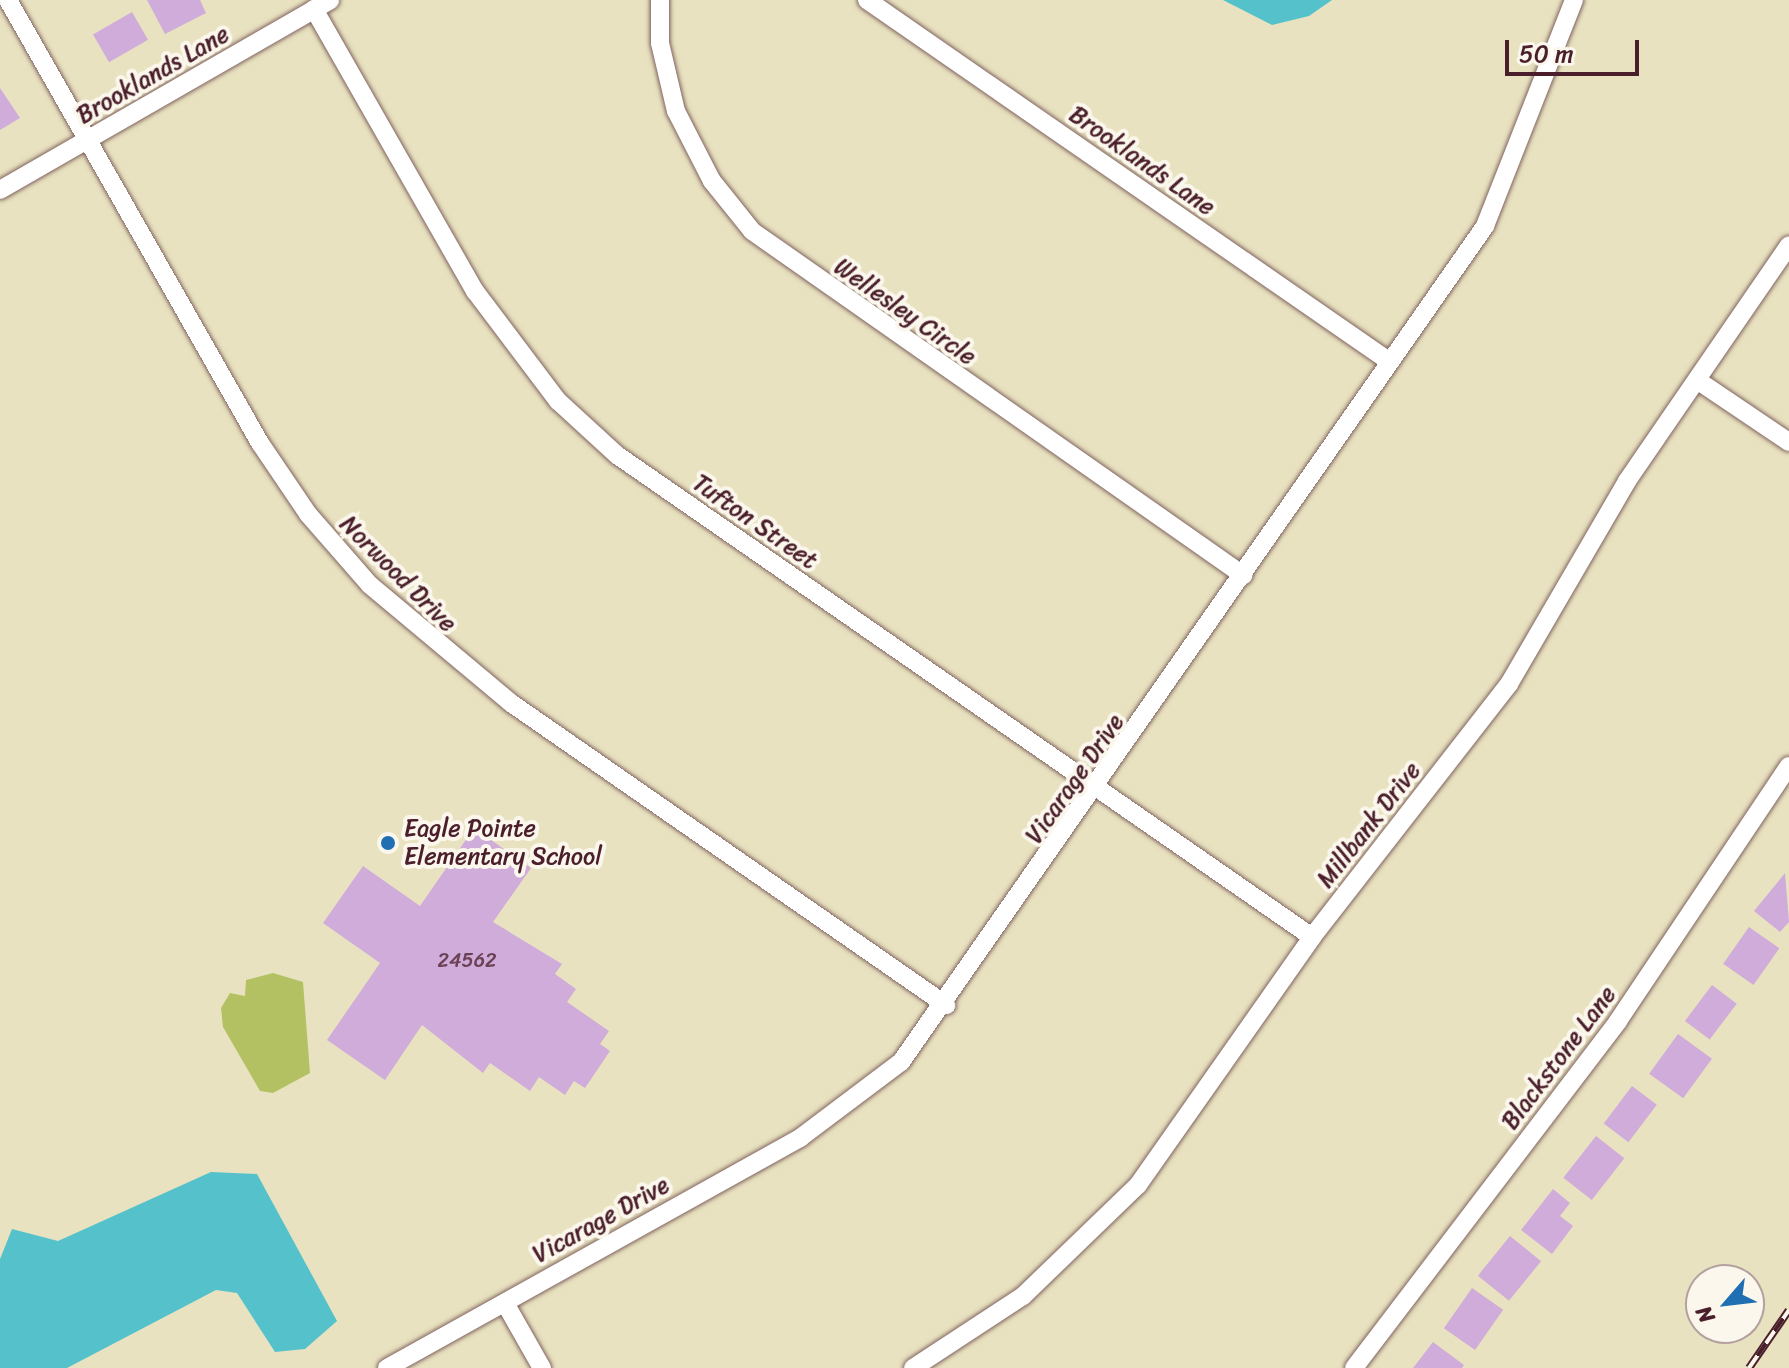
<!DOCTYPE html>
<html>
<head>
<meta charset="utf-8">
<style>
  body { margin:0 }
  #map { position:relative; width:1789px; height:1368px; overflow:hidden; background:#e8e2c0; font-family:Sriracha,sans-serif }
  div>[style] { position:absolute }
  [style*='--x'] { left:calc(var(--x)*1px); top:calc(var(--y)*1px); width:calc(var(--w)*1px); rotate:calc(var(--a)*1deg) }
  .green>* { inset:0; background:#b3c163 }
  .water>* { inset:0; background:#55c2cb }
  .building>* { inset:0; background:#d0acda; transform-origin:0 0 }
  .roads { filter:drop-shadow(0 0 2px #81635f) drop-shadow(0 0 2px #81635f) }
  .minor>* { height:18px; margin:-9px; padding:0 9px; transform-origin:9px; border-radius:9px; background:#fff }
  .rail>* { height:8px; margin-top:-4px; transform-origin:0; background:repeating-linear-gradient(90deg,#fbf7ec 0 15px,#4a1f2b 0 30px); box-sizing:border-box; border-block:2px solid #4a1f2b }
  .dots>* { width:22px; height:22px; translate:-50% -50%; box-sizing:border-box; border:4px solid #fbf7ec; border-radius:50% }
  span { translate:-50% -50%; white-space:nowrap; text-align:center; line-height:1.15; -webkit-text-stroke:8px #fbf7ec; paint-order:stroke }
  .number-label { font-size:20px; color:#6c4257 }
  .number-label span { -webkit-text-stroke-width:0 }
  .street-label { font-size:24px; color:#4a1f2b }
  .poi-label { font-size:24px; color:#4a1f2b }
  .left { translate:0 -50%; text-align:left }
  .north { position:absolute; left:1685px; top:1264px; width:80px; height:80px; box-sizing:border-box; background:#fbf7ec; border:2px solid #b4a19f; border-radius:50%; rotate:242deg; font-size:22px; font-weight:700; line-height:32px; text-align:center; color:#4a1f2b }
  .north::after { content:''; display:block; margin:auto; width:28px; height:36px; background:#1f6fb2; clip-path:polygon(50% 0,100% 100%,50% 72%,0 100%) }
  .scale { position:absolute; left:1505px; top:40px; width:134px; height:36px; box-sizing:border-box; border:4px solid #4a1f2b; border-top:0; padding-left:10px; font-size:24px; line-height:28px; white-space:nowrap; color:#4a1f2b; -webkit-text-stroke:6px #fbf7ec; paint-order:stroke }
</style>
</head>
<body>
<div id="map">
  <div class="green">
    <i style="clip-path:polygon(273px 973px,303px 982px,310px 1073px,273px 1093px,260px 1091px,223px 1027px,221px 1008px,230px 993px,245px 996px,246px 980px)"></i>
  </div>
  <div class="water">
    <i style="clip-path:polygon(1223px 0,1332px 0,1309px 16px,1272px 25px)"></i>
    <i style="clip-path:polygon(211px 1172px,257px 1174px,337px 1321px,305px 1349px,275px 1352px,237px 1293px,216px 1290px,67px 1368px,0 1368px,0 1259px,12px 1229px,58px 1241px)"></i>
  </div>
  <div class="building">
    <i style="clip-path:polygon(147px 0,200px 0,206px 13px,165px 34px)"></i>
    <i style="left:132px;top:12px;width:32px;height:45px;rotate:60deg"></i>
    <i style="clip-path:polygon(0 88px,20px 118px,0 130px)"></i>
    <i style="clip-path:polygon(474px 828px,531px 868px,493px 922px,562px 964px,555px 974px,576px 989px,567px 1002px,609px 1031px,600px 1044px,610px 1051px,585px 1088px,574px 1081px,565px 1095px,539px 1077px,530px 1091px,490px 1063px,483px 1073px,422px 1025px,385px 1080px,327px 1040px,380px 963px,323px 923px,363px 866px,420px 906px)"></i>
    <i style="clip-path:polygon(1785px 873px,1789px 922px,1780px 932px,1754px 911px)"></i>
    <i style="left:1749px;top:927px;width:37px;height:45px;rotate:35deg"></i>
    <i style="left:1712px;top:985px;width:31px;height:45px;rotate:37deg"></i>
    <i style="left:1678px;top:1034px;width:42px;height:49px;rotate:36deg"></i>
    <i style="left:1632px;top:1086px;width:31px;height:47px;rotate:37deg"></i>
    <i style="left:1596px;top:1136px;width:36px;height:53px;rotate:38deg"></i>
    <i style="clip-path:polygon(1553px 1189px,1570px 1203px,1560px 1216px,1573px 1226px,1552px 1254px,1521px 1230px)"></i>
    <i style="left:1510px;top:1236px;width:40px;height:51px;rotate:39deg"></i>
    <i style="left:1472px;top:1288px;width:38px;height:49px;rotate:35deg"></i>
    <i style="clip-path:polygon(1433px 1342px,1464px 1365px,1462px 1368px,1413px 1368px)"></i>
  </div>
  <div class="roads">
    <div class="minor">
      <i style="--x:8;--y:0;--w:510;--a:60.37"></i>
      <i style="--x:260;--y:443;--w:86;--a:55.9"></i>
      <i style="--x:308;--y:514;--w:94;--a:48.9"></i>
      <i style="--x:370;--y:585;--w:184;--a:39.9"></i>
      <i style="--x:511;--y:703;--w:530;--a:34.77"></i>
      <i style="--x:660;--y:0;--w:43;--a:90"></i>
      <i style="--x:660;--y:43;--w:70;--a:76.8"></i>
      <i style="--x:676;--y:111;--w:79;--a:62.8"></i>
      <i style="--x:712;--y:181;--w:64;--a:51.3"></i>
      <i style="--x:752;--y:231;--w:600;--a:35.02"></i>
      <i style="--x:867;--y:0;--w:636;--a:34.69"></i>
      <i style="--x:314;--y:9;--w:325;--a:60.3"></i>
      <i style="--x:475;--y:291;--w:138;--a:53"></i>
      <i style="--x:558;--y:401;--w:80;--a:42.5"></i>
      <i style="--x:617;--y:455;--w:846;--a:34.74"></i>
      <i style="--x:0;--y:190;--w:381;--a:-29.9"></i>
      <i style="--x:1697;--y:380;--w:111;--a:34"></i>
      <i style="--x:505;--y:1303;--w:75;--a:60.4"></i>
      <i style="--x:387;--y:1368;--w:473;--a:-29.1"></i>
      <i style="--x:800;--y:1138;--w:126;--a:-37"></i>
      <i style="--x:901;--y:1062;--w:1020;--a:-55.06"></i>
      <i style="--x:1485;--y:226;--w:243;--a:-68.5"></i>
      <i style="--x:913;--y:1368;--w:131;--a:-33.2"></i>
      <i style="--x:1023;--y:1296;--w:160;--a:-44"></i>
      <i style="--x:1138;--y:1185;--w:303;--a:-54.9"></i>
      <i style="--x:1312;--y:937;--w:321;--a:-52.1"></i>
      <i style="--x:1509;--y:684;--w:235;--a:-59.8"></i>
      <i style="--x:1627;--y:481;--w:286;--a:-55.5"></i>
      <i style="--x:1354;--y:1368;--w:436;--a:-52.7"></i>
      <i style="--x:1618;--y:1021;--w:307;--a:-56.2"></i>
    </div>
  </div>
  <div class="rail">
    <i style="--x:1749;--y:1368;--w:70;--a:-55.4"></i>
  </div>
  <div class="dots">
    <i style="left:388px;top:843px;background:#1f6fb2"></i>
  </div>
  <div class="number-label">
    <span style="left:467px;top:960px">24562</span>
  </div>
  <div class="street-label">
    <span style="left:153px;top:75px;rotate:-30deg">Brooklands Lane</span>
    <span style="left:1142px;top:161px;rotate:35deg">Brooklands Lane</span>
    <span style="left:905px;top:312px;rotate:35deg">Wellesley Circle</span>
    <span style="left:755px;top:522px;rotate:35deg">Tufton Street</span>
    <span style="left:398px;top:574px;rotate:45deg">Norwood Drive</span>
    <span style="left:1075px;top:779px;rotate:-55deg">Vicarage Drive</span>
    <span style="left:1369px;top:825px;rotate:-52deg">Millbank Drive</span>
    <span style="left:1559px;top:1058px;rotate:-53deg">Blackstone Lane</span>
    <span style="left:601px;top:1220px;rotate:-29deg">Vicarage Drive</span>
  </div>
  <div class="poi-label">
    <span class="left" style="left:404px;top:843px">Eagle Pointe<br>Elementary School</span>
  </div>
  <div class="north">N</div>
  <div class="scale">50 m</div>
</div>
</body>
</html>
